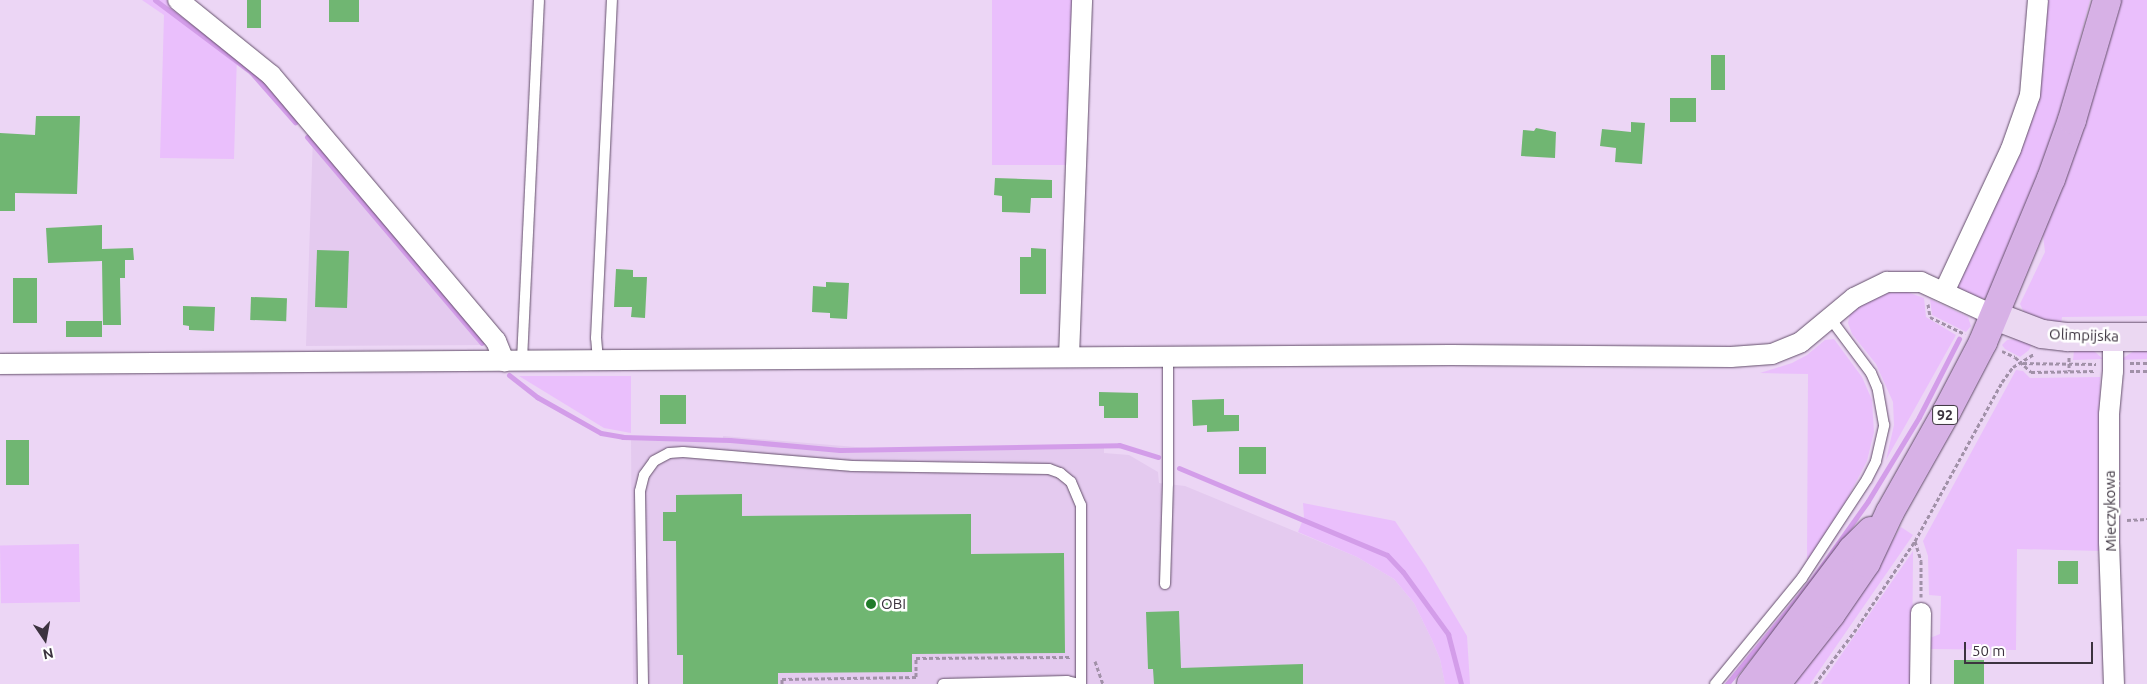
<!DOCTYPE html>
<html>
<head>
<meta charset="utf-8">
<style>
  body { margin:0 }
  #map { position:relative; width:2147px; height:684px; overflow:hidden; background:#ecd6f5; font-family:Ubuntu,sans-serif }
  div>[style] { position:absolute }
  [style*='--x'] { left:calc(var(--x)*1px); top:calc(var(--y)*1px); width:calc(var(--w)*1px); rotate:calc(var(--a)*1deg) }
  .built>* { inset:0; background:#e4caef }
  .green>* { inset:0; background:#eabffc; transform-origin:0 0 }
  .stream>* { height:5px; margin:-2.5px; padding:0 2.5px; transform-origin:2.5px; border-radius:2.5px; background:#d39de9 }
  .building>* { inset:0; background:#70b672; transform-origin:0 0 }
  .path>* { height:3px; margin-top:-1.5px; transform-origin:0; background:repeating-linear-gradient(90deg,#a191a8 0 4px,transparent 0 6.5px) }
  .roads { filter:drop-shadow(0 0 1px #634f6a) drop-shadow(0 0 1px #634f6a) }
  .lane>* { height:10px; margin:-5px; padding:0 5px; transform-origin:5px; border-radius:5px; background:#fff }
  .street>* { height:20px; margin:-10px; padding:0 10px; transform-origin:10px; border-radius:10px; background:#fff }
  .secondary>* { height:28px; margin:-14px; padding:0 14px; transform-origin:14px; border-radius:14px; background:#ebd8f2 }
  .primary>* { height:28px; margin:-14px; padding:0 14px; transform-origin:14px; border-radius:14px; background:#d7b1e6 }
  .dots>* { width:14px; height:14px; translate:-50% -50%; box-sizing:border-box; border:2px solid #fff; border-radius:50% }
  span { translate:-50% -50%; white-space:nowrap; text-align:center; line-height:1.15; -webkit-text-stroke:5px #fff; paint-order:stroke }
  .shield-label span { padding:1px 4px; background:#fff; border:1px solid; border-radius:4px; -webkit-text-stroke-width:0 }
  .shield-label { font-size:14px; color:#3c333f; font-weight:700 }
  .street-label { font-size:15px; color:#3c333f }
  .poi-label { font-size:15px; color:#3c333f }
  .left { translate:0 -50%; text-align:left }
  .north { position:absolute; left:20px; top:614px; width:50px; height:50px; -webkit-text-stroke:4px #fff; paint-order:stroke; rotate:168deg; font-size:14px; font-weight:700; line-height:20px; text-align:center; color:#3c333f }
  .north::after { content:''; display:block; margin:auto; width:18px; height:22px; background:#3c333f; clip-path:polygon(50% 0,100% 100%,50% 72%,0 100%) }
  .scale { position:absolute; left:1964px; top:642px; width:129px; height:22px; box-sizing:border-box; border:2px solid #3c333f; border-top:0; padding-left:6px; font-size:15px; line-height:18px; white-space:nowrap; color:#3c333f; -webkit-text-stroke:4px #fff; paint-order:stroke }
</style>
</head>
<body>
<div id="map">
  <div class="built">
    <i style="clip-path:polygon(313px 135px,488px 345px,306px 346px)"></i>
    <i style="clip-path:polygon(723px 436px,892px 450px,1104px 446px,1104px 453px,1129px 455px,1158px 472px,1159px 483px,1185px 486px,1357px 557px,1394px 579px,1414px 603px,1432px 640px,1440px 659px,1445px 684px,633px 684px,631px 440px,723px 441px)"></i>
  </div>
  <div class="green">
    <i style="clip-path:polygon(142px 0,168px 0,237px 54px,234px 159px,160px 158px,164px 15px)"></i>
    <i style="left:992px;top:0;width:85px;height:165px"></i>
    <i style="clip-path:polygon(2046px 0,2090px 0,2066px 92px,2039px 173px,1987px 297px,1980px 300px,1958px 290px,1959px 275px,2029px 125px)"></i>
    <i style="clip-path:polygon(2120px 0,2147px 0,2147px 316px,2062px 317px,2061px 324px,2040px 323px,2025px 314px,2020px 304px,2045px 252px,2043px 235px,2088px 111px)"></i>
    <i style="clip-path:polygon(1907px 292px,1924px 298px,1926px 317px,1956px 335px,1886px 460px,1894px 425px,1893px 402px,1876px 364px,1852px 334px,1848px 323px,1850px 313px,1868px 301px,1887px 293px)"></i>
    <i style="clip-path:polygon(1930px 299px,1968px 317px,1971px 326px,1966px 332px,1932px 315px)"></i>
    <i style="clip-path:polygon(1834px 339px,1862px 377px,1872px 400px,1874px 432px,1867px 461px,1846px 501px,1807px 561px,1808px 374px,1760px 373px,1792px 363px,1807px 355px,1825px 340px)"></i>
    <i style="clip-path:polygon(2019px 339px,2031px 342px,2031px 346px,2029px 350px,2020px 357px,2005px 349px,2002px 345px,2007px 340px)"></i>
    <i style="clip-path:polygon(2074px 351px,2094px 351px,2103px 359px,2073px 360px)"></i>
    <i style="clip-path:polygon(2134px 351px,2147px 351px,2147px 359px,2120px 360px)"></i>
    <i style="clip-path:polygon(2016px 370px,2023px 371px,2030px 378px,2100px 377px,2101px 551px,2017px 549px,2016px 650px,1930px 649px,1930px 638px,1940px 634px,1941px 596px,1929px 595px,1928px 556px,1923px 541px)"></i>
    <i style="clip-path:polygon(519px 376px,631px 376px,631px 433px,604px 428px)"></i>
    <i style="clip-path:polygon(1303px 503px,1395px 521px,1426px 567px,1467px 636px,1470px 684px,1445px 684px,1440px 659px,1432px 640px,1414px 603px,1394px 579px,1357px 557px,1298px 532px,1304px 517px)"></i>
    <i style="clip-path:polygon(1901px 527px,1913px 535px,1810px 684px,1792px 684px,1868px 580px)"></i>
    <i style="left:79px;top:544px;width:58px;height:79px;rotate:89deg"></i>
    <i style="clip-path:polygon(1913px 551px,1912px 684px,1821px 684px)"></i>
  </div>
  <div class="stream">
    <i style="--x:155;--y:0;--w:120;--a:36.9"></i>
    <i style="--x:251;--y:72;--w:67;--a:48.7"></i>
    <i style="--x:307;--y:137;--w:270;--a:49.7"></i>
    <i style="--x:509;--y:375;--w:36;--a:38"></i>
    <i style="--x:537;--y:397;--w:73;--a:29.4"></i>
    <i style="--x:601;--y:433;--w:22;--a:10"></i>
    <i style="--x:623;--y:437;--w:107;--a:1.6"></i>
    <i style="--x:730;--y:440;--w:110;--a:5.2"></i>
    <i style="--x:840;--y:450;--w:279;--a:-1"></i>
    <i style="--x:1119;--y:445;--w:41;--a:17.1"></i>
    <i style="--x:1179;--y:468;--w:225;--a:22.7"></i>
    <i style="--x:1387;--y:555;--w:23;--a:47"></i>
    <i style="--x:1403;--y:572;--w:77;--a:54"></i>
    <i style="--x:1448;--y:634;--w:52;--a:75.4"></i>
    <i style="--x:1727;--y:684;--w:133;--a:-50.8"></i>
    <i style="--x:1811;--y:581;--w:98;--a:-54.5"></i>
    <i style="--x:1868;--y:501;--w:98;--a:-58.7"></i>
    <i style="--x:1919;--y:417;--w:88;--a:-62.9"></i>
  </div>
  <div class="building">
    <i style="left:247px;top:0;width:14px;height:28px"></i>
    <i style="left:329px;top:0;width:30px;height:22px"></i>
    <i style="left:1711px;top:55px;width:14px;height:35px"></i>
    <i style="left:1670px;top:98px;width:26px;height:24px"></i>
    <i style="clip-path:polygon(36px 116px,80px 116px,77px 194px,15px 193px,15px 211px,0 211px,0 133px,35px 135px)"></i>
    <i style="clip-path:polygon(1631px 122px,1645px 123px,1642px 164px,1615px 162px,1616px 148px,1600px 146px,1602px 129px,1631px 132px)"></i>
    <i style="clip-path:polygon(1536px 128px,1556px 132px,1555px 158px,1521px 156px,1523px 130px,1534px 131px)"></i>
    <i style="clip-path:polygon(995px 178px,1052px 180px,1052px 198px,1031px 198px,1030px 213px,1002px 212px,1002px 196px,994px 195px)"></i>
    <i style="clip-path:polygon(102px 225px,102px 249px,133px 248px,134px 260px,125px 260px,125px 278px,120px 278px,121px 325px,103px 325px,102px 261px,48px 263px,46px 228px)"></i>
    <i style="clip-path:polygon(1031px 248px,1046px 249px,1046px 294px,1020px 294px,1020px 257px,1031px 257px)"></i>
    <i style="left:317px;top:250px;width:32px;height:57px;rotate:2deg"></i>
    <i style="clip-path:polygon(616px 269px,633px 270px,633px 277px,647px 277px,645px 318px,631px 317px,632px 307px,614px 307px)"></i>
    <i style="left:13px;top:278px;width:24px;height:45px"></i>
    <i style="clip-path:polygon(826px 282px,849px 283px,847px 319px,830px 318px,830px 313px,812px 312px,813px 286px,826px 287px)"></i>
    <i style="left:251px;top:297px;width:36px;height:23px;rotate:2deg"></i>
    <i style="clip-path:polygon(183px 306px,215px 307px,214px 331px,189px 330px,189px 326px,183px 325px)"></i>
    <i style="left:102px;top:321px;width:16px;height:36px;rotate:90deg"></i>
    <i style="clip-path:polygon(1099px 392px,1138px 393px,1138px 418px,1104px 418px,1104px 406px,1099px 406px)"></i>
    <i style="left:660px;top:395px;width:26px;height:29px"></i>
    <i style="clip-path:polygon(1224px 399px,1224px 415px,1239px 415px,1239px 431px,1207px 432px,1207px 425px,1193px 426px,1192px 400px)"></i>
    <i style="left:6px;top:440px;width:23px;height:45px"></i>
    <i style="left:1239px;top:447px;width:27px;height:27px"></i>
    <i style="clip-path:polygon(742px 494px,742px 516px,971px 514px,971px 554px,1064px 553px,1065px 653px,912px 654px,912px 672px,778px 673px,778px 684px,683px 684px,683px 655px,677px 655px,676px 541px,663px 541px,663px 512px,676px 512px,676px 495px)"></i>
    <i style="left:2058px;top:561px;width:20px;height:23px"></i>
    <i style="clip-path:polygon(1179px 611px,1181px 668px,1303px 664px,1303px 684px,1154px 684px,1153px 669px,1148px 669px,1146px 612px)"></i>
    <i style="left:1954px;top:660px;width:30px;height:24px"></i>
  </div>
  <div class="path">
    <i style="--x:1928;--y:304;--w:13;--a:81"></i>
    <i style="--x:1930;--y:317;--w:39;--a:26"></i>
    <i style="--x:2002;--y:351;--w:14;--a:25"></i>
    <i style="--x:2015;--y:357;--w:22;--a:43"></i>
    <i style="--x:2031;--y:372;--w:65;--a:-0.9"></i>
    <i style="--x:2069;--y:357;--w:14;--a:90"></i>
    <i style="--x:2023;--y:363;--w:73;--a:0.8"></i>
    <i style="--x:2130;--y:363;--w:17;--a:0"></i>
    <i style="--x:2130;--y:371;--w:17;--a:0"></i>
    <i style="--x:2127;--y:520;--w:20;--a:-3"></i>
    <i style="--x:1915;--y:541;--w:21;--a:73"></i>
    <i style="--x:1921;--y:561;--w:36;--a:90"></i>
    <i style="--x:1095;--y:661;--w:24;--a:71"></i>
    <i style="--x:782;--y:684;--w:5;--a:-90"></i>
    <i style="--x:782;--y:679;--w:134;--a:-0.9"></i>
    <i style="--x:916;--y:677;--w:19;--a:-90"></i>
    <i style="--x:916;--y:658;--w:154;--a:-0.4"></i>
    <i style="--x:1815;--y:684;--w:65;--a:-53.1"></i>
    <i style="--x:1854;--y:632;--w:110;--a:-56.2"></i>
    <i style="--x:1915;--y:541;--w:181;--a:-61.3"></i>
    <i style="--x:2002;--y:382;--w:19;--a:-54"></i>
    <i style="--x:2013;--y:367;--w:25;--a:-32"></i>
  </div>
  <div class="roads">
    <div class="lane">
      <i style="--x:522;--y:360;--w:360;--a:-87.3"></i>
      <i style="--x:598;--y:360;--w:22;--a:-95"></i>
      <i style="--x:596;--y:338;--w:338;--a:-87.3"></i>
      <i style="--x:1165;--y:584;--w:100;--a:-88.3"></i>
      <i style="--x:1168;--y:484;--w:127;--a:-90"></i>
      <i style="--x:643;--y:684;--w:193;--a:-90.9"></i>
      <i style="--x:640;--y:491;--w:16;--a:-76"></i>
      <i style="--x:644;--y:475;--w:17;--a:-54"></i>
      <i style="--x:654;--y:461;--w:17;--a:-28"></i>
      <i style="--x:669;--y:453;--w:14;--a:-4"></i>
      <i style="--x:683;--y:452;--w:170;--a:4.7"></i>
      <i style="--x:852;--y:466;--w:197;--a:0.9"></i>
      <i style="--x:1049;--y:469;--w:12;--a:20"></i>
      <i style="--x:1060;--y:473;--w:14;--a:39"></i>
      <i style="--x:1071;--y:482;--w:25;--a:67"></i>
      <i style="--x:1081;--y:505;--w:179;--a:90"></i>
      <i style="--x:943;--y:684;--w:124;--a:-1.4"></i>
      <i style="--x:1067;--y:681;--w:12;--a:14"></i>
      <i style="--x:1715;--y:684;--w:137;--a:-50.6"></i>
      <i style="--x:1802;--y:578;--w:118;--a:-56.7"></i>
      <i style="--x:1867;--y:479;--w:20;--a:-63"></i>
      <i style="--x:1876;--y:461;--w:37;--a:-77"></i>
      <i style="--x:1884;--y:425;--w:39;--a:-100"></i>
      <i style="--x:1877;--y:387;--w:15;--a:-113"></i>
      <i style="--x:1871;--y:373;--w:69;--a:-126.7"></i>
    </div>
    <div class="street">
      <i style="--x:178;--y:0;--w:119;--a:38.9"></i>
      <i style="--x:271;--y:75;--w:348;--a:49.8"></i>
      <i style="--x:496;--y:341;--w:22;--a:68"></i>
      <i style="--x:1944;--y:292;--w:158;--a:-64.9"></i>
      <i style="--x:2011;--y:149;--w:57;--a:-70.6"></i>
      <i style="--x:2030;--y:95;--w:95;--a:-85.2"></i>
      <i style="--x:2113;--y:337;--w:34;--a:90"></i>
      <i style="--x:2113;--y:371;--w:43;--a:95.3"></i>
      <i style="--x:2109;--y:414;--w:128;--a:90"></i>
      <i style="--x:2109;--y:542;--w:142;--a:88"></i>
      <i style="--x:1069;--y:357;--w:357;--a:-87.9"></i>
      <i style="--x:0;--y:364;--w:1451;--a:-0.36"></i>
      <i style="--x:1451;--y:355;--w:280;--a:0.4"></i>
      <i style="--x:1731;--y:357;--w:41;--a:-4.2"></i>
      <i style="--x:1772;--y:354;--w:31;--a:-22"></i>
      <i style="--x:1801;--y:342;--w:69;--a:-39.7"></i>
      <i style="--x:1854;--y:298;--w:37;--a:-26"></i>
      <i style="--x:1887;--y:282;--w:34;--a:0"></i>
      <i style="--x:1921;--y:282;--w:81;--a:24.7"></i>
      <i style="--x:1920;--y:684;--w:71;--a:-89.2"></i>
    </div>
    <div class="secondary">
      <i style="--x:1995;--y:316;--w:50;--a:21"></i>
      <i style="--x:2042;--y:334;--w:26;--a:7"></i>
      <i style="--x:2068;--y:337;--w:79;--a:0"></i>
    </div>
    <div class="primary">
      <i style="--x:1751;--y:684;--w:168;--a:-53"></i>
      <i style="--x:1852;--y:550;--w:27;--a:-45"></i>
      <i style="--x:1776;--y:684;--w:89;--a:-51.8"></i>
      <i style="--x:1831;--y:614;--w:62;--a:-55.5"></i>
      <i style="--x:1866;--y:563;--w:56;--a:-64.8"></i>
      <i style="--x:1890;--y:512;--w:116;--a:-60.6"></i>
      <i style="--x:1947;--y:411;--w:78;--a:-62.4"></i>
      <i style="--x:1983;--y:342;--w:177;--a:-67.4"></i>
      <i style="--x:2051;--y:179;--w:63;--a:-70.4"></i>
      <i style="--x:2072;--y:120;--w:125;--a:-73.7"></i>
    </div>
  </div>
  <div class="dots">
    <i style="left:871px;top:604px;background:#207b2a"></i>
  </div>
  <div class="shield-label">
    <span style="left:1945px;top:415px">92</span>
  </div>
  <div class="street-label">
    <span style="left:2084px;top:335px;rotate:2deg">Olimpijska</span>
    <span style="left:2110px;top:511px;rotate:-91deg">Mieczykowa</span>
  </div>
  <div class="poi-label">
    <span class="left" style="left:881px;top:604px">OBI</span>
  </div>
  <div class="north">N</div>
  <div class="scale">50 m</div>
</div>
</body>
</html>
